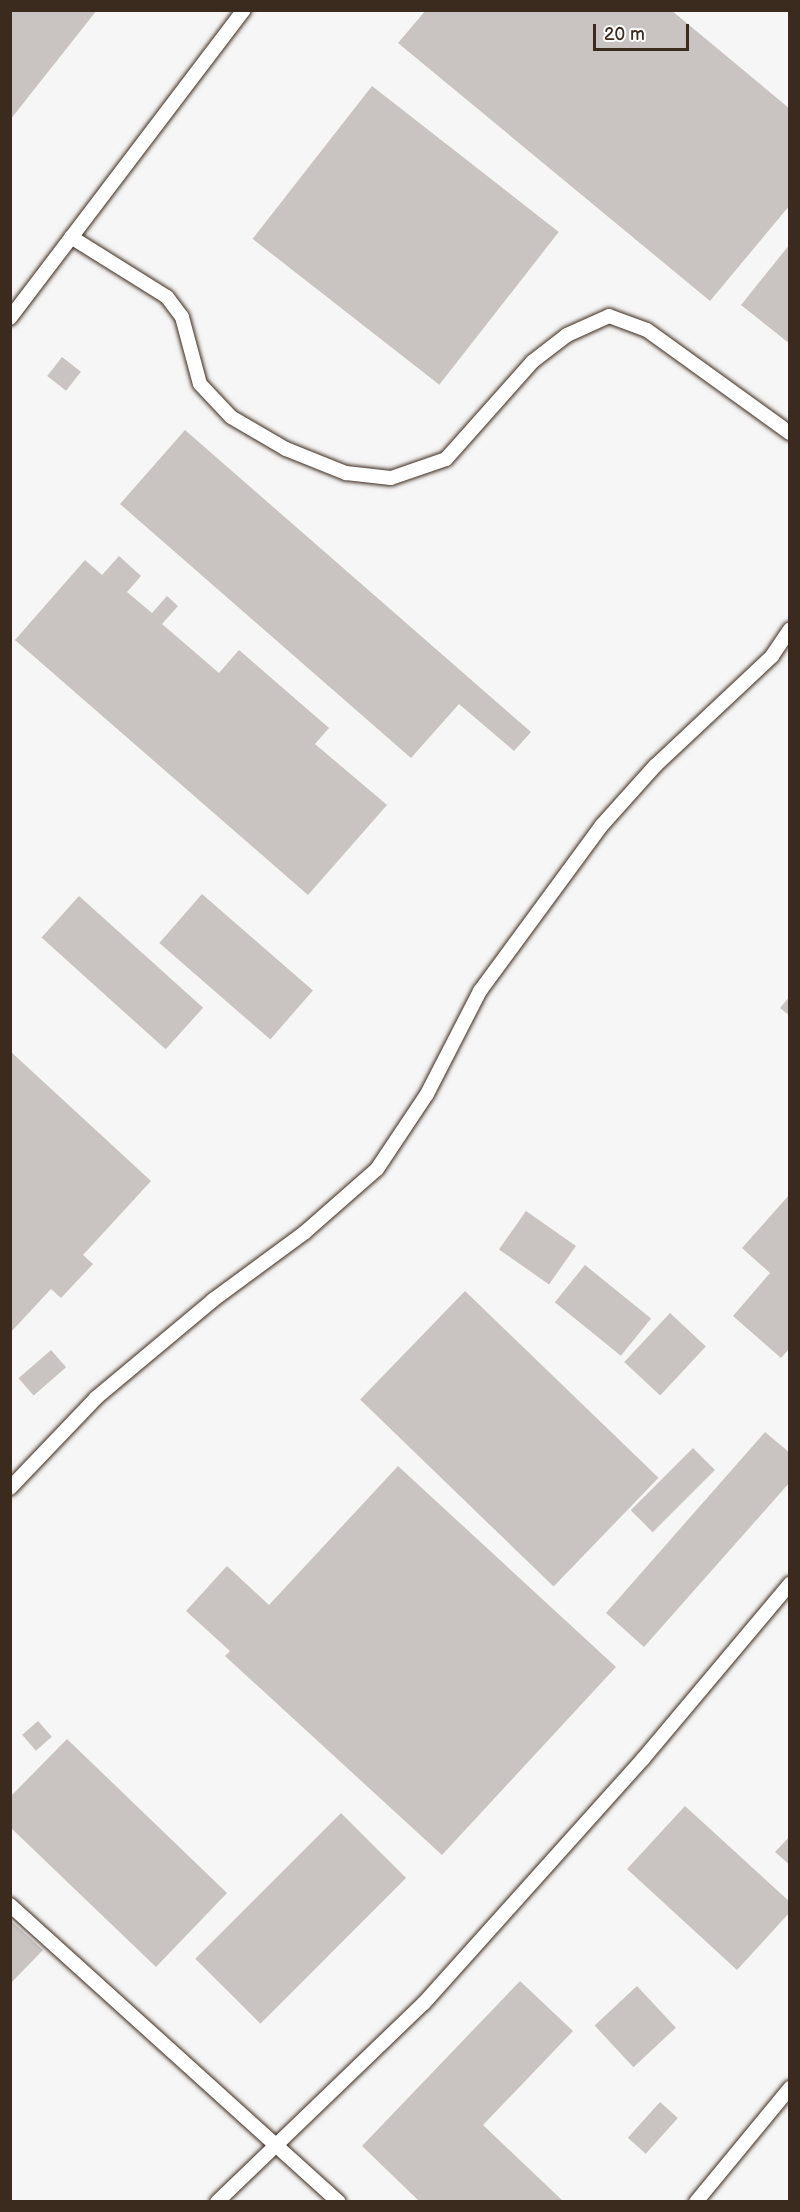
<!DOCTYPE html>
<html>
<head>
<meta charset="utf-8">
<style>
  body { margin:0 }
  #map { position:relative; width:800px; height:2212px; overflow:hidden; background:#f7f6f6; font-family:"Balsamiq Sans",sans-serif }
  div>[style] { position:absolute }
  [style*='--x'] { left:calc(var(--x)*1px); top:calc(var(--y)*1px); width:calc(var(--w)*1px); rotate:calc(var(--a)*1deg) }
  .building>* { inset:0; background:#c9c3c1; transform-origin:0 0 }
  .roads { filter:drop-shadow(0 0 2px #3b2a1e) drop-shadow(0 0 2px #3b2a1e) }
  .lane>* { height:14px; margin:-7px; padding:0 7px; transform-origin:7px; border-radius:7px; background:#fff }
  span { translate:-50% -50%; white-space:nowrap; text-align:center; line-height:1.15; -webkit-text-stroke:4.5px #fff; paint-order:stroke }
  .frame { position:absolute; inset:0; border:12px solid #3b2a1e; pointer-events:none }
  .scale { position:absolute; left:593px; top:24px; width:96px; height:27px; box-sizing:border-box; border:3px solid #3b2a1e; border-top:0; padding-left:8px; font-size:18px; line-height:21px; white-space:nowrap; color:#3b2a1e; -webkit-text-stroke:4px #fff; paint-order:stroke }
</style>
</head>
<body>
<div id="map">
  <div class="building">
    <i style="clip-path:polygon(10px 10px,97px 10px,10px 120px)"></i>
    <i style="clip-path:polygon(426px 10px,671px 10px,790px 109px,790px 205px,710px 301px,398px 43px)"></i>
    <i style="left:372px;top:86px;width:237px;height:194px;rotate:38deg"></i>
    <i style="clip-path:polygon(790px 244px,790px 344px,741px 305px)"></i>
    <i style="left:62px;top:357px;width:24px;height:24px;rotate:38deg"></i>
    <i style="clip-path:polygon(185px 430px,531px 732px,514px 751px,459px 704px,411px 758px,120px 504px)"></i>
    <i style="clip-path:polygon(119px 556px,141px 576px,127px 592px,152px 613px,167px 596px,178px 606px,162px 624px,219px 673px,239px 650px,329px 728px,315px 744px,387px 805px,308px 895px,15px 640px,85px 560px,102px 575px)"></i>
    <i style="left:202px;top:894px;width:147px;height:65px;rotate:41deg"></i>
    <i style="left:79px;top:896px;width:167px;height:56px;rotate:42deg"></i>
    <i style="clip-path:polygon(790px 996px,790px 1016px,780px 1008px)"></i>
    <i style="clip-path:polygon(10px 1051px,151px 1181px,83px 1255px,93px 1264px,61px 1298px,51px 1289px,10px 1333px)"></i>
    <i style="clip-path:polygon(790px 1194px,790px 1348px,781px 1358px,733px 1316px,770px 1273px,742px 1248px)"></i>
    <i style="left:526px;top:1211px;width:61px;height:47px;rotate:35deg"></i>
    <i style="left:585px;top:1265px;width:85px;height:48px;rotate:39deg"></i>
    <i style="left:465px;top:1291px;width:269px;height:151px;rotate:44deg"></i>
    <i style="left:670px;top:1313px;width:49px;height:67px;rotate:43deg"></i>
    <i style="left:51px;top:1350px;width:23px;height:43px;rotate:49deg"></i>
    <i style="clip-path:polygon(765px 1432px,790px 1453px,790px 1482px,644px 1647px,606px 1613px)"></i>
    <i style="left:693px;top:1448px;width:31px;height:88px;rotate:45deg"></i>
    <i style="clip-path:polygon(398px 1466px,616px 1667px,442px 1855px,225px 1656px,230px 1651px,186px 1611px,227px 1566px,269px 1605px)"></i>
    <i style="left:38px;top:1721px;width:21px;height:21px;rotate:49deg"></i>
    <i style="clip-path:polygon(67px 1739px,227px 1893px,156px 1967px,10px 1827px,10px 1797px)"></i>
    <i style="clip-path:polygon(685px 1806px,790px 1902px,790px 1912px,737px 1970px,627px 1869px)"></i>
    <i style="left:341px;top:1813px;width:92px;height:206px;rotate:45deg"></i>
    <i style="clip-path:polygon(790px 1836px,790px 1865px,775px 1852px)"></i>
    <i style="clip-path:polygon(10px 1920px,43px 1950px,10px 1984px)"></i>
    <i style="clip-path:polygon(520px 1981px,573px 2031px,483px 2125px,564px 2202px,420px 2202px,362px 2146px)"></i>
    <i style="left:637px;top:1986px;width:57px;height:58px;rotate:47deg"></i>
    <i style="left:660px;top:2102px;width:24px;height:48px;rotate:42deg"></i>
  </div>
  <div class="roads">
    <div class="lane">
      <i style="--x:71;--y:237;--w:113;--a:32"></i>
      <i style="--x:167;--y:297;--w:25;--a:53"></i>
      <i style="--x:182;--y:317;--w:69;--a:75"></i>
      <i style="--x:200;--y:384;--w:45;--a:46.8"></i>
      <i style="--x:231;--y:417;--w:64;--a:30.2"></i>
      <i style="--x:286;--y:449;--w:65;--a:21.8"></i>
      <i style="--x:346;--y:473;--w:45;--a:6.3"></i>
      <i style="--x:391;--y:478;--w:58;--a:-19.1"></i>
      <i style="--x:446;--y:459;--w:130;--a:-48.4"></i>
      <i style="--x:532;--y:362;--w:44;--a:-37.6"></i>
      <i style="--x:567;--y:335;--w:46;--a:-24.3"></i>
      <i style="--x:609;--y:316;--w:40;--a:20.2"></i>
      <i style="--x:647;--y:330;--w:176;--a:35.8"></i>
      <i style="--x:10;--y:318;--w:387;--a:-52.8"></i>
      <i style="--x:10;--y:1488;--w:124;--a:-46.3"></i>
      <i style="--x:96;--y:1398;--w:153;--a:-39.9"></i>
      <i style="--x:213;--y:1300;--w:113;--a:-36.4"></i>
      <i style="--x:304;--y:1233;--w:97;--a:-41.2"></i>
      <i style="--x:377;--y:1169;--w:90;--a:-56.3"></i>
      <i style="--x:427;--y:1094;--w:116;--a:-62.8"></i>
      <i style="--x:480;--y:991;--w:206;--a:-53.7"></i>
      <i style="--x:602;--y:825;--w:79;--a:-48.1"></i>
      <i style="--x:655;--y:766;--w:161;--a:-43.2"></i>
      <i style="--x:772;--y:656;--w:32;--a:-56"></i>
      <i style="--x:10;--y:1905;--w:443;--a:42.1"></i>
      <i style="--x:217;--y:2202;--w:287;--a:-43.9"></i>
      <i style="--x:424;--y:2003;--w:328;--a:-48.1"></i>
      <i style="--x:643;--y:1759;--w:229;--a:-50"></i>
      <i style="--x:696;--y:2202;--w:148;--a:-50.5"></i>
    </div>
  </div>
  <div class="frame"></div>
  <div class="scale">20 m</div>
</div>
</body>
</html>
